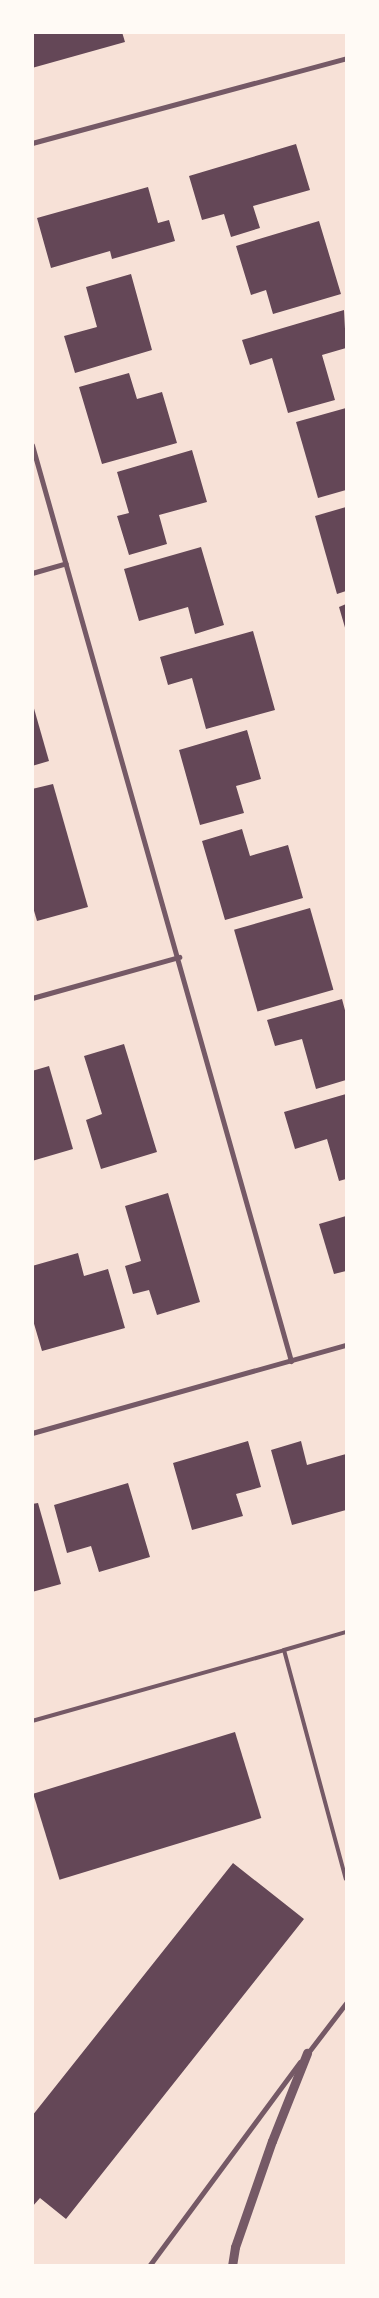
<!DOCTYPE html>
<html>
<head>
<meta charset="utf-8">
<style>
  body { margin:0 }
  #map { position:relative; width:379px; height:2298px; overflow:hidden; background:#f7e1d7; font-family:Cabin,sans-serif }
  div>[style] { position:absolute }
  [style*='--x'] { left:calc(var(--x)*1px); top:calc(var(--y)*1px); width:calc(var(--w)*1px); rotate:calc(var(--a)*1deg) }
  .building>* { inset:0; background:#644757; transform-origin:0 0 }
  .service>* { height:4px; margin:-2px; padding:0 2px; transform-origin:2px; border-radius:2px; background:#755966 }
  .minor>* { height:5px; margin:-2.5px; padding:0 2.5px; transform-origin:2.5px; border-radius:2.5px; background:#755966 }
  .tertiary>* { height:9px; margin:-4.5px; padding:0 4.5px; transform-origin:4.5px; border-radius:4.5px; background:#755966 }
  span { translate:-50% -50%; white-space:nowrap; text-align:center; line-height:1.15; -webkit-text-stroke:5px #fffaf5; paint-order:stroke }
  .frame { position:absolute; inset:0; border:34px solid #fffaf5; pointer-events:none }
</style>
</head>
<body>
<div id="map">
  <div class="building">
    <i style="clip-path:polygon(32px 32px,122px 32px,125px 42px,32px 68px)"></i>
    <i style="clip-path:polygon(296px 144px,310px 190px,253px 206px,260px 228px,231px 237px,224px 214px,202px 220px,189px 176px)"></i>
    <i style="clip-path:polygon(148px 187px,158px 223px,169px 220px,175px 241px,112px 259px,110px 251px,51px 268px,37px 218px)"></i>
    <i style="clip-path:polygon(319px 221px,341px 294px,273px 314px,266px 290px,251px 295px,236px 246px)"></i>
    <i style="clip-path:polygon(131px 274px,152px 350px,75px 373px,64px 336px,97px 327px,86px 287px)"></i>
    <i style="clip-path:polygon(344px 310px,346px 348px,322px 355px,335px 400px,288px 413px,272px 358px,250px 365px,242px 340px)"></i>
    <i style="clip-path:polygon(129px 373px,137px 399px,162px 392px,177px 443px,102px 464px,79px 387px)"></i>
    <i style="clip-path:polygon(346px 408px,346px 490px,318px 498px,296px 422px)"></i>
    <i style="clip-path:polygon(192px 450px,207px 502px,159px 515px,167px 544px,129px 555px,117px 516px,129px 513px,117px 472px)"></i>
    <i style="clip-path:polygon(346px 507px,346px 591px,337px 594px,315px 516px)"></i>
    <i style="clip-path:polygon(201px 547px,224px 625px,195px 634px,188px 607px,139px 621px,124px 569px)"></i>
    <i style="clip-path:polygon(346px 604px,346px 631px,339px 607px)"></i>
    <i style="clip-path:polygon(253px 631px,275px 710px,206px 729px,192px 678px,168px 685px,160px 657px)"></i>
    <i style="clip-path:polygon(33px 705px,49px 761px,32px 766px,32px 706px)"></i>
    <i style="clip-path:polygon(247px 730px,261px 779px,236px 786px,244px 813px,200px 825px,179px 750px)"></i>
    <i style="clip-path:polygon(53px 784px,88px 907px,37px 921px,32px 904px,32px 789px)"></i>
    <i style="clip-path:polygon(242px 829px,250px 856px,288px 845px,303px 898px,225px 920px,202px 841px)"></i>
    <i style="left:310px;top:908px;width:85px;height:79px;rotate:74deg"></i>
    <i style="clip-path:polygon(342px 999px,346px 1014px,346px 1080px,316px 1089px,302px 1039px,275px 1046px,267px 1020px)"></i>
    <i style="clip-path:polygon(124px 1044px,157px 1152px,101px 1169px,86px 1120px,102px 1114px,84px 1056px)"></i>
    <i style="clip-path:polygon(49px 1066px,73px 1149px,32px 1161px,32px 1071px)"></i>
    <i style="clip-path:polygon(346px 1094px,346px 1179px,339px 1181px,327px 1139px,295px 1149px,284px 1112px)"></i>
    <i style="clip-path:polygon(168px 1193px,200px 1302px,157px 1315px,149px 1290px,133px 1294px,125px 1266px,141px 1261px,125px 1206px)"></i>
    <i style="clip-path:polygon(346px 1216px,346px 1271px,334px 1274px,319px 1224px)"></i>
    <i style="clip-path:polygon(78px 1253px,84px 1276px,108px 1269px,125px 1328px,42px 1351px,32px 1317px,32px 1266px)"></i>
    <i style="clip-path:polygon(248px 1441px,261px 1487px,236px 1494px,243px 1516px,192px 1530px,173px 1463px)"></i>
    <i style="clip-path:polygon(301px 1441px,307px 1465px,346px 1454px,346px 1510px,292px 1525px,271px 1450px)"></i>
    <i style="clip-path:polygon(128px 1483px,150px 1557px,99px 1572px,91px 1546px,67px 1553px,54px 1505px)"></i>
    <i style="clip-path:polygon(38px 1503px,61px 1584px,32px 1592px,32px 1504px)"></i>
    <i style="left:235px;top:1732px;width:90px;height:211px;rotate:73deg"></i>
    <i style="clip-path:polygon(233px 1863px,304px 1919px,66px 2219px,40px 2198px,32px 2207px,32px 2116px)"></i>
  </div>
  <div class="service">
    <i style="--x:284;--y:1650;--w:65;--a:-16.2"></i>
    <i style="--x:32;--y:1721;--w:262;--a:-15.7"></i>
    <i style="--x:284;--y:1650;--w:237;--a:74.9"></i>
  </div>
  <div class="minor">
    <i style="--x:32;--y:143;--w:325;--a:-15.1"></i>
    <i style="--x:32;--y:445;--w:952;--a:74.21"></i>
    <i style="--x:32;--y:573;--w:35;--a:-16"></i>
    <i style="--x:32;--y:998;--w:153;--a:-15.6"></i>
    <i style="--x:32;--y:1433;--w:326;--a:-15.7"></i>
    <i style="--x:307;--y:2054;--w:64;--a:-52.6"></i>
    <i style="--x:149;--y:2266;--w:254;--a:-53.5"></i>
  </div>
  <div class="tertiary">
    <i style="--x:232;--y:2266;--w:19;--a:-81"></i>
    <i style="--x:235;--y:2247;--w:112;--a:-70.8"></i>
    <i style="--x:272;--y:2141;--w:95;--a:-68.3"></i>
  </div>
  <div class="frame"></div>
</div>
</body>
</html>
